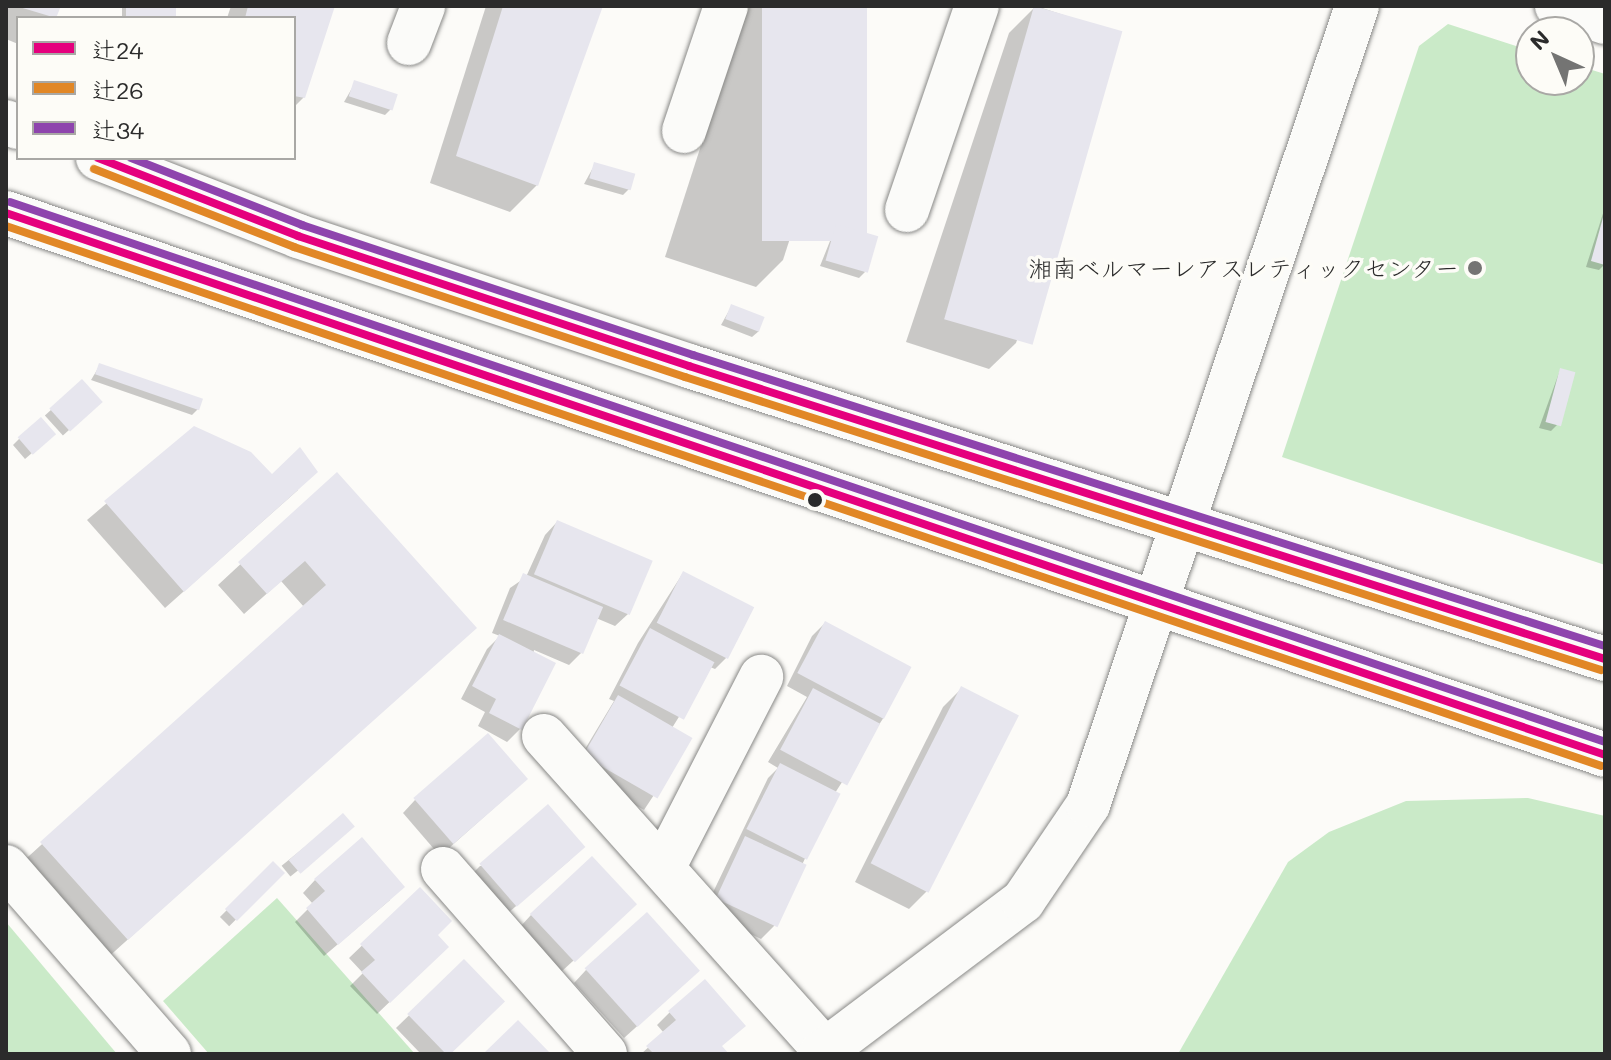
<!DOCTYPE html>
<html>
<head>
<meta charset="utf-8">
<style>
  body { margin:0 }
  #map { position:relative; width:1611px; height:1060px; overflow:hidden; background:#fcfbf8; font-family:Mali,"Klee One",sans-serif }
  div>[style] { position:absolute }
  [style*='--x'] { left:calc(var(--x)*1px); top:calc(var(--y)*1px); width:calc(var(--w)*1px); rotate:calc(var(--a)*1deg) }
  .green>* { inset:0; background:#caeac8 }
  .shadow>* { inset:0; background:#0003; transform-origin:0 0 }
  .building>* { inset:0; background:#e7e6ee; transform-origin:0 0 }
  .roads { filter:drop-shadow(0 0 2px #898987) drop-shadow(0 0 2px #898987) }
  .minor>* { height:44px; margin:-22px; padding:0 22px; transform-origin:22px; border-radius:22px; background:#fbfbf9 }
  .bus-1>* { height:8px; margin:-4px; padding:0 4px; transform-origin:4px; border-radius:4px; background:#e5007d }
  .bus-2>* { height:8px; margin:-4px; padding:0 4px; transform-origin:4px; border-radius:4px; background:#e18726 }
  .bus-3>* { height:8px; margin:-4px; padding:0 4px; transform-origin:4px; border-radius:4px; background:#8e44ad }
  .dots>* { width:22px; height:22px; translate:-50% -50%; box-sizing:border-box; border:4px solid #fdfcf7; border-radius:50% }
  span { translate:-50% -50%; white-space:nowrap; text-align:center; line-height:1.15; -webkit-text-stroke:7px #fdfcf7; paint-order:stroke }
  .poi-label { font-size:24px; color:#2b2b2b }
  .right { translate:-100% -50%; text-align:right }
  .frame { position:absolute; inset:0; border:8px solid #2b2b2b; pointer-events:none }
  .legend { position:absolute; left:16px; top:16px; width:280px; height:144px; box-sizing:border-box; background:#fdfcf7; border:2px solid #a9a8a5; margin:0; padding:10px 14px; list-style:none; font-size:24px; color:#2b2b2b }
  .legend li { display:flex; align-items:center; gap:16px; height:40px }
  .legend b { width:40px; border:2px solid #a9a8a5 }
  .north { position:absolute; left:1515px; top:16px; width:80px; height:80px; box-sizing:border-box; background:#fdfcf7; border:2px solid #a9a8a5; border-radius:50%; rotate:316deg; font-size:22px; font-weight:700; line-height:32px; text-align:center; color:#2b2b2b }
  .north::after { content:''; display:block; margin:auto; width:28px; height:36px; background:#747473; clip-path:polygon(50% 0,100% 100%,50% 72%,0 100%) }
</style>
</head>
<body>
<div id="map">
  <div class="green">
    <i style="clip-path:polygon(1448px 24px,1531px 51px,1531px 80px,1579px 80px,1579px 66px,1605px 74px,1605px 565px,1282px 457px,1419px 46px)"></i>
    <i style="clip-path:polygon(1528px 798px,1605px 816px,1605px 1054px,1178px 1054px,1288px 862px,1329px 832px,1406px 801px)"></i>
    <i style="clip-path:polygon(277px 898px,415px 1054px,209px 1054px,163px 1001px)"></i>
    <i style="clip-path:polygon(6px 922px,117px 1054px,6px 1054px)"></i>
  </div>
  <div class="shadow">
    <i style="clip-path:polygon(6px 6px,59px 6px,54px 18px,18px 18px,18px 44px,6px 39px)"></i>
    <i style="left:122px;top:6px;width:52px;height:12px"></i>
    <i style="clip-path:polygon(231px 6px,332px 6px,304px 97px,294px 107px,294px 18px,227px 18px)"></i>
    <i style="clip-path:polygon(486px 6px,601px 6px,537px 185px,510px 212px,430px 183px)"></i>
    <i style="clip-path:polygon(746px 6px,865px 6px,783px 260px,756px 287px,665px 257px)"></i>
    <i style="clip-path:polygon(1036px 6px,1119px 33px,1016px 343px,989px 369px,906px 342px,1009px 33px)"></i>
    <i style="clip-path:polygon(355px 83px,391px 109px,385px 115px,344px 102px)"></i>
    <i style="clip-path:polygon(595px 164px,629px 189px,623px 195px,584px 184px)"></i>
    <i style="clip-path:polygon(1605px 207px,1605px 264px,1599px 270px,1586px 267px)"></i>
    <i style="clip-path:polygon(836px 226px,865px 272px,859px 278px,820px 266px)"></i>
    <i style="clip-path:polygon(731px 307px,759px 331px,752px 337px,721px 325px)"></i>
    <i style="clip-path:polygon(100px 365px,198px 409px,192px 415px,91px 380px)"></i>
    <i style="clip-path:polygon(1560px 370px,1557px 425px,1551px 431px,1539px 428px)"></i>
    <i style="left:82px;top:382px;width:27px;height:50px;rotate:48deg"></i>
    <i style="clip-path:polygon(194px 429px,298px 490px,165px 608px,87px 520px)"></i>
    <i style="clip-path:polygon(19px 439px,47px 440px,25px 459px,13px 445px)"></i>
    <i style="clip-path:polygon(337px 475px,474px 628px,105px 960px,19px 865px,304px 607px,281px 581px,244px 614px,218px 585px)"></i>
    <i style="clip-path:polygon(557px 522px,628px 614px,615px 626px,596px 618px,582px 652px,569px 665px,534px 650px,520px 729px,507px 742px,478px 726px,485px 712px,461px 699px,487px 649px,500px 636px,492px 633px,510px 588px,526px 577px,545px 535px)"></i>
    <i style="clip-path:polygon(683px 573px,727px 657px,715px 669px,710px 667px,672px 728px,691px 739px,644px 810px,573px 769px,614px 701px,609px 699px,638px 643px)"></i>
    <i style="clip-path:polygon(825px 623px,884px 717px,835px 793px,774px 926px,761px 939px,704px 911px,768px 778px,778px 768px,768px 762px,807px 697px,787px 686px,812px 636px)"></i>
    <i style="clip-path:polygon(961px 689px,1016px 716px,927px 891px,909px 909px,855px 882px,943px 707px)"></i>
    <i style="clip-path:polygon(513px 791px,440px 856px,403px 813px,415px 800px)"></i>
    <i style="left:343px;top:816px;width:14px;height:79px;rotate:51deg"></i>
    <i style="clip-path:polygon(570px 860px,502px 918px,468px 878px,480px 866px)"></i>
    <i style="left:273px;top:864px;width:13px;height:75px;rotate:45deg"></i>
    <i style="clip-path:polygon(315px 880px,390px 900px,324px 956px,295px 922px,313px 904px,303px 893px)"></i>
    <i style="clip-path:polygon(420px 890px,435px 936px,447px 947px,377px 1014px,350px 986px,363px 973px,349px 958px)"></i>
    <i style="clip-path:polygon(531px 915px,622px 916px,561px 972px,519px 928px)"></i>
    <i style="clip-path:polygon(464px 962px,502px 1002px,449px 1054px,421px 1054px,396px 1028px)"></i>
    <i style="clip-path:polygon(586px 970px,685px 983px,624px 1038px,574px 983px)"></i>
    <i style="clip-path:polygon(670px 1012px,720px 1047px,726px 1054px,641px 1054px,664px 1033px,657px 1025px)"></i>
  </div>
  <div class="building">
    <i style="clip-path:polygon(16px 6px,61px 6px,56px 18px)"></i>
    <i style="left:126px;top:6px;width:50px;height:13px"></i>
    <i style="clip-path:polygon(248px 6px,335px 6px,305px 98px,294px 96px,294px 18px,245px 18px)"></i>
    <i style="clip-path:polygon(503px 6px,603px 6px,538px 186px,456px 156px)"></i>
    <i style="left:762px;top:6px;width:105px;height:235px"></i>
    <i style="left:1034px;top:6px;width:92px;height:326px;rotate:16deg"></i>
    <i style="left:354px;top:80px;width:46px;height:17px;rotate:18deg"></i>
    <i style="left:594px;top:162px;width:43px;height:17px;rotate:16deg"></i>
    <i style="clip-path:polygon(1604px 214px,1605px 214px,1605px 265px,1591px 261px)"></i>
    <i style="left:836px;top:224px;width:44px;height:38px;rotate:16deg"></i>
    <i style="left:731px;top:304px;width:36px;height:16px;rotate:21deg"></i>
    <i style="left:99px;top:363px;width:110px;height:12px;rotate:19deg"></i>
    <i style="left:1560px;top:368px;width:16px;height:56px;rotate:15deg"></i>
    <i style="left:82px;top:379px;width:31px;height:44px;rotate:48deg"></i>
    <i style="left:41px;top:417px;width:23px;height:31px;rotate:49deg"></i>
    <i style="clip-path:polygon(194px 426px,251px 452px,272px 474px,300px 447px,318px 472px,184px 592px,104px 501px)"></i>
    <i style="clip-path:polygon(337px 472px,477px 628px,128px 940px,40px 842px,326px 585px,305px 561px,267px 594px,238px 562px)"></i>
    <i style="left:557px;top:520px;width:104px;height:59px;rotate:23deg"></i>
    <i style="left:683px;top:571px;width:80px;height:58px;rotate:27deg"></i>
    <i style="left:523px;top:573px;width:87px;height:51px;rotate:23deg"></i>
    <i style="left:825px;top:621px;width:98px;height:59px;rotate:28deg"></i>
    <i style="left:650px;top:628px;width:73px;height:65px;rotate:28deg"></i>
    <i style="clip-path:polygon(499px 634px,556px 663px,522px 730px,489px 713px,496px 699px,472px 686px)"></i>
    <i style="left:961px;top:686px;width:65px;height:199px;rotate:27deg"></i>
    <i style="left:813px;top:688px;width:76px;height:70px;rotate:28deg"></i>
    <i style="left:618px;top:695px;width:86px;height:70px;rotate:30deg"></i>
    <i style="left:488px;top:733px;width:61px;height:99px;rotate:49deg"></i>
    <i style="left:780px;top:763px;width:68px;height:74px;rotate:27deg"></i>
    <i style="left:548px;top:804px;width:57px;height:91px;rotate:49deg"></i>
    <i style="left:343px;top:813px;width:18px;height:72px;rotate:49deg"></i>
    <i style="left:745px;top:836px;width:68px;height:69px;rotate:25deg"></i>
    <i style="clip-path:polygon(362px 837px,405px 887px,338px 945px,306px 908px,325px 891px,314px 879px)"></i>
    <i style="left:592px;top:856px;width:66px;height:85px;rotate:47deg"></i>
    <i style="left:273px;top:861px;width:17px;height:68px;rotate:45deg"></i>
    <i style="clip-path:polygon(420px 887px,452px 921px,438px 935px,449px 947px,390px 1003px,361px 972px,375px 960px,360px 944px)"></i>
    <i style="left:647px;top:912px;width:79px;height:84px;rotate:48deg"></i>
    <i style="left:464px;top:959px;width:59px;height:79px;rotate:46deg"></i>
    <i style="clip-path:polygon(705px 979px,746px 1026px,722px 1046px,729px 1054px,654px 1054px,646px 1046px,676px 1020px,668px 1011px)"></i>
    <i style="clip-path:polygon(518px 1020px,551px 1054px,483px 1054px)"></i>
  </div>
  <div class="roads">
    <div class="minor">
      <i style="--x:1557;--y:6;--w:51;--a:18.4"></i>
      <i style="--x:409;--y:43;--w:40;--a:-69"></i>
      <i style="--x:6;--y:122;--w:13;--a:23"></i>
      <i style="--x:684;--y:131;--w:132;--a:-71.4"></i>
      <i style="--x:98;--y:158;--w:215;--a:21.3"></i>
      <i style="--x:298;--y:236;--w:412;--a:18.4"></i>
      <i style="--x:689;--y:366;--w:962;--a:17.74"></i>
      <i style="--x:907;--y:210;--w:216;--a:-71.1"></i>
      <i style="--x:6;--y:213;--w:1688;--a:18.72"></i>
      <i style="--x:544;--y:736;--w:421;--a:48.2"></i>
      <i style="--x:6;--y:867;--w:248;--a:48.9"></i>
      <i style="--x:663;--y:868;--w:215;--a:-62.8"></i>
      <i style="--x:443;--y:869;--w:246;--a:48.8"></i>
      <i style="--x:820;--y:1054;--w:254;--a:-37"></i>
      <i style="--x:1023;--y:901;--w:116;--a:-55.9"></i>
      <i style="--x:1088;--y:805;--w:843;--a:-71.39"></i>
    </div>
  </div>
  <div class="bus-1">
    <i style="--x:98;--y:158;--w:215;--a:21.3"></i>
    <i style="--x:298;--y:236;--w:412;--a:18.4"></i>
    <i style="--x:689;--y:366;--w:962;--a:17.74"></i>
    <i style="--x:6;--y:213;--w:1688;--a:18.72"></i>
  </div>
  <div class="bus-2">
    <i style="--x:94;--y:169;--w:215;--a:21.3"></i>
    <i style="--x:294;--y:247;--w:412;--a:18.4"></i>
    <i style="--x:685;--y:377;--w:962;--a:17.74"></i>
    <i style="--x:6;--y:226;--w:1684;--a:18.7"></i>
  </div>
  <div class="bus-3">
    <i style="--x:131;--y:158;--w:184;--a:21.4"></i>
    <i style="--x:302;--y:225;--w:412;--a:18.4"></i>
    <i style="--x:693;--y:355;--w:957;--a:17.7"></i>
    <i style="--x:10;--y:202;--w:1684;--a:18.7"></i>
  </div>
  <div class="dots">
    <i style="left:1475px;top:268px;background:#747473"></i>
    <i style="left:815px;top:500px;background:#2b2b2b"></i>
  </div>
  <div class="poi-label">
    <span class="right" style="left:1459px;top:268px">湘南ベルマーレアスレティックセンター</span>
  </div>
  <div class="frame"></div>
  <ul class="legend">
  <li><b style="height:10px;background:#e5007d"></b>辻24</li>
  <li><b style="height:10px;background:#e18726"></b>辻26</li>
  <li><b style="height:10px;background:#8e44ad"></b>辻34</li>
  </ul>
  <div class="north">N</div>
</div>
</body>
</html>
